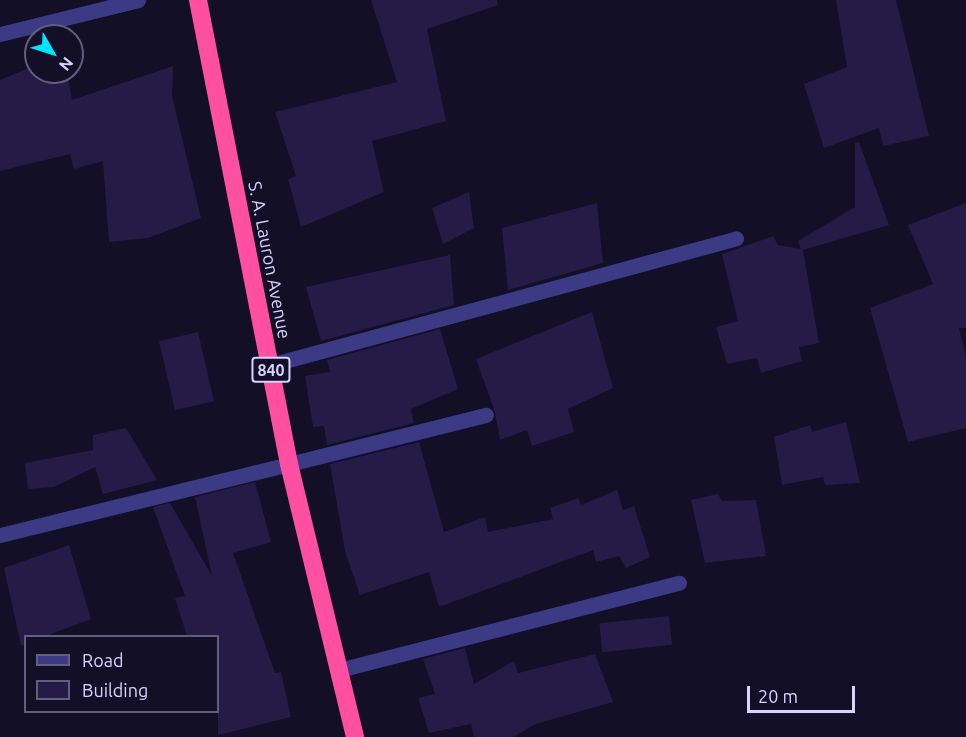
<!DOCTYPE html>
<html>
<head>
<meta charset="utf-8">
<style>
  body { margin:0 }
  #map { position:relative; width:966px; height:737px; overflow:hidden; background:#130f26; font-family:Ubuntu,sans-serif }
  div>[style] { position:absolute }
  [style*='--x'] { left:calc(var(--x)*1px); top:calc(var(--y)*1px); width:calc(var(--w)*1px); rotate:calc(var(--a)*1deg) }
  .building>* { inset:0; background:#241b47; transform-origin:0 0 }
  .lane>* { height:15px; margin:-7.5px; padding:0 7.5px; transform-origin:7.5px; border-radius:7.5px; background:#3d3a85 }
  .street>* { height:15px; margin:-7.5px; padding:0 7.5px; transform-origin:7.5px; border-radius:7.5px; background:#3d3a85 }
  .highway>* { height:18px; margin:-9px; padding:0 9px; transform-origin:9px; border-radius:9px; background:#ff4fa3 }
  span { translate:-50% -50%; white-space:nowrap; text-align:center; line-height:1.15; -webkit-text-stroke:4.5px #130f26; paint-order:stroke }
  .shield-label span { padding:2px 4px; background:#130f26; border:2px solid; border-radius:4px; -webkit-text-stroke-width:0 }
  .shield-label { font-size:16px; color:#d9d4ff; font-weight:700 }
  .street-label { font-size:18px; color:#d9d4ff }
  .legend { position:absolute; left:24px; top:635px; width:195px; height:78px; box-sizing:border-box; background:#130f26; border:2px solid #625e7d; margin:0; padding:8px 10px; list-style:none; font-size:18px; color:#d9d4ff }
  .legend li { display:flex; align-items:center; gap:12px; height:30px }
  .legend b { width:30px; border:2px solid #625e7d }
  .north { position:absolute; left:24px; top:24px; width:60px; height:60px; box-sizing:border-box; background:#130f26; border:2px solid #625e7d; border-radius:50%; rotate:129deg; font-size:16px; font-weight:700; line-height:24px; text-align:center; color:#d9d4ff }
  .north::after { content:''; display:block; margin:auto; width:21px; height:27px; background:#00e5ff; clip-path:polygon(50% 0,100% 100%,50% 72%,0 100%) }
  .scale { position:absolute; left:747px; top:686px; width:108px; height:27px; box-sizing:border-box; border:3px solid #d9d4ff; border-top:0; padding-left:8px; font-size:18px; line-height:21px; white-space:nowrap; color:#d9d4ff; -webkit-text-stroke:4px #130f26; paint-order:stroke }
</style>
</head>
<body>
<div id="map">
  <div class="building">
    <i style="clip-path:polygon(371px 0,497px 0,498px 5px,427px 29px,446px 121px,372px 141px,384px 192px,301px 227px,288px 179px,296px 176px,275px 112px,397px 82px)"></i>
    <i style="clip-path:polygon(836px 0,896px 0,929px 136px,883px 146px,879px 128px,824px 148px,804px 84px,847px 67px)"></i>
    <i style="clip-path:polygon(36px 65px,36px 72px,67px 72px,72px 100px,173px 66px,172px 96px,201px 218px,148px 238px,109px 242px,103px 161px,74px 169px,70px 154px,0 171px,0 80px)"></i>
    <i style="clip-path:polygon(859px 142px,889px 225px,803px 250px,819px 343px,799px 347px,802px 361px,761px 373px,757px 358px,727px 364px,716px 327px,738px 321px,722px 254px,773px 236px,778px 245px,801px 249px,798px 241px,855px 207px,855px 143px)"></i>
    <i style="clip-path:polygon(469px 192px,474px 228px,443px 244px,432px 208px)"></i>
    <i style="clip-path:polygon(597px 203px,603px 263px,508px 290px,502px 228px)"></i>
    <i style="clip-path:polygon(966px 203px,966px 328px,959px 328px,966px 357px,966px 428px,908px 442px,870px 308px,933px 284px,908px 225px)"></i>
    <i style="clip-path:polygon(450px 255px,454px 305px,321px 341px,306px 287px)"></i>
    <i style="clip-path:polygon(592px 312px,613px 388px,568px 409px,574px 432px,532px 446px,527px 430px,500px 440px,495px 412px,476px 359px)"></i>
    <i style="clip-path:polygon(440px 329px,458px 389px,411px 409px,414px 423px,327px 445px,324px 426px,313px 427px,305px 376px,330px 372px,327px 360px)"></i>
    <i style="left:198px;top:332px;width:71px;height:40px;rotate:77deg"></i>
    <i style="clip-path:polygon(846px 422px,860px 483px,825px 485px,823px 477px,782px 485px,774px 437px,810px 425px,812px 432px)"></i>
    <i style="clip-path:polygon(126px 428px,157px 480px,103px 494px,95px 467px,54px 487px,28px 489px,25px 463px,93px 450px,93px 435px)"></i>
    <i style="clip-path:polygon(419px 442px,444px 532px,485px 517px,488px 532px,553px 519px,550px 508px,578px 498px,581px 505px,617px 490px,623px 510px,634px 506px,650px 557px,626px 568px,619px 556px,596px 562px,593px 550px,439px 607px,429px 572px,360px 595px,345px 551px,330px 464px)"></i>
    <i style="clip-path:polygon(255px 482px,271px 542px,233px 553px,275px 673px,281px 672px,291px 717px,218px 735px,218px 636px,187px 636px,175px 598px,185px 596px,153px 507px,170px 503px,212px 576px,195px 497px)"></i>
    <i style="clip-path:polygon(718px 494px,722px 501px,756px 500px,766px 556px,705px 563px,691px 500px)"></i>
    <i style="clip-path:polygon(69px 545px,91px 619px,46px 636px,26px 636px,26px 644px,21px 646px,4px 568px)"></i>
    <i style="left:669px;top:616px;width:29px;height:70px;rotate:84deg"></i>
    <i style="clip-path:polygon(465px 648px,474px 684px,514px 661px,518px 673px,595px 654px,613px 702px,536px 724px,513px 737px,474px 737px,471px 724px,429px 733px,418px 698px,435px 694px,423px 659px)"></i>
  </div>
  <div class="lane">
    <i style="--x:0;--y:34;--w:142;--a:-13.8"></i>
    <i style="--x:289;--y:464;--w:203;--a:-14"></i>
  </div>
  <div class="street">
    <i style="--x:270;--y:365;--w:483;--a:-15.2"></i>
    <i style="--x:0;--y:535;--w:298;--a:-13.8"></i>
    <i style="--x:339;--y:670;--w:351;--a:-14.4"></i>
  </div>
  <div class="highway">
    <i style="--x:198;--y:0;--w:473;--a:78.9"></i>
    <i style="--x:289;--y:464;--w:281;--a:76.4"></i>
  </div>
  <div class="shield-label">
    <span style="left:271px;top:370px">840</span>
  </div>
  <div class="street-label">
    <span style="left:270px;top:260px;rotate:79deg">S. A. Lauron Avenue</span>
  </div>
  <ul class="legend">
  <li><b style="height:8px;background:#3d3a85"></b>Road</li>
  <li><b style="height:16px;background:#241b47"></b>Building</li>
  </ul>
  <div class="north">N</div>
  <div class="scale">20 m</div>
</div>
</body>
</html>
